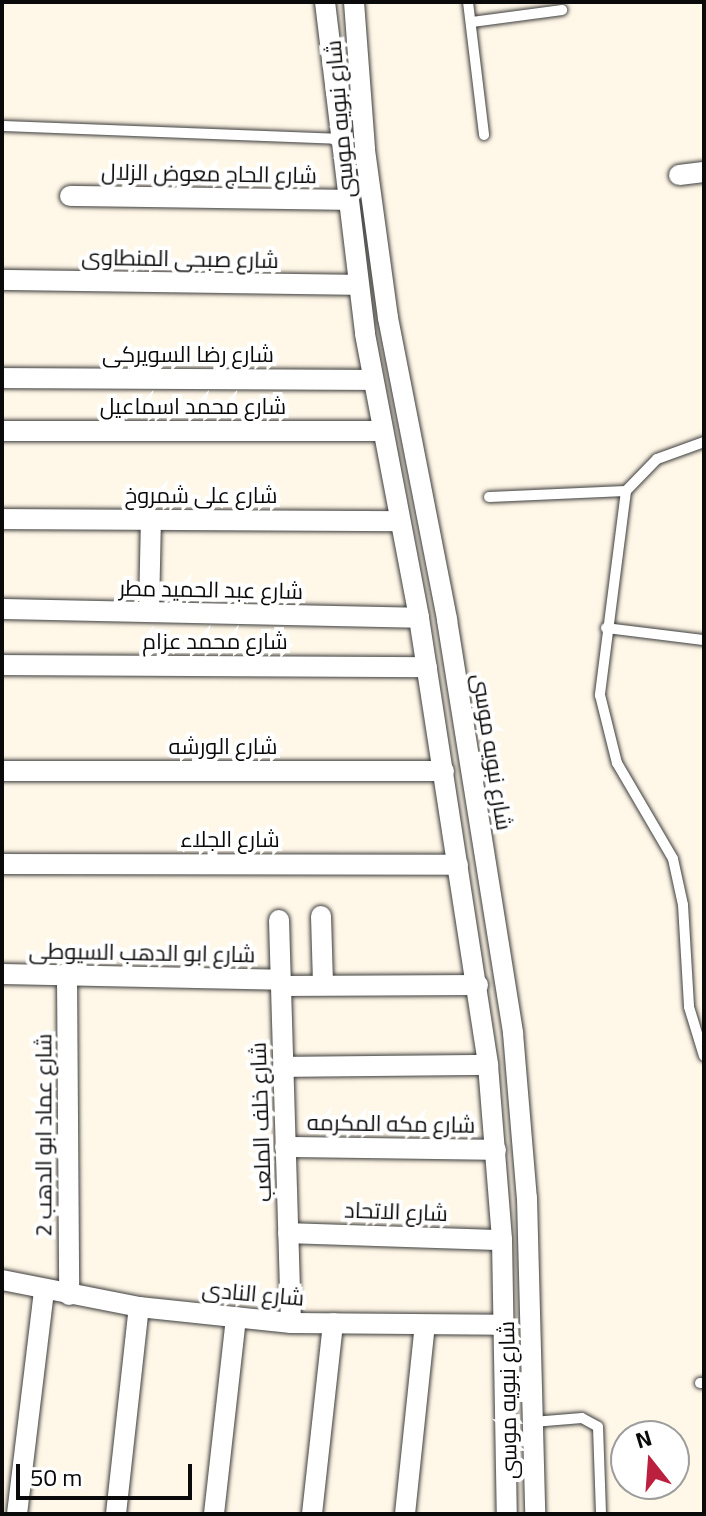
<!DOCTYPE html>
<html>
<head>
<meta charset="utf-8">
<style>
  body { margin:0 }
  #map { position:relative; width:706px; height:1516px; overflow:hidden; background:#fff7e7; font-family:Georgia,Cairo,serif }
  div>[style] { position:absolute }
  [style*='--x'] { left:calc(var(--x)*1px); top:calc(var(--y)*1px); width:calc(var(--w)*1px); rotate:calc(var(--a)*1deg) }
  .roads { filter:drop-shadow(0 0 2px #3d3d3d) drop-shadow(0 0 2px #3d3d3d) }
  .service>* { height:10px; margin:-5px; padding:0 5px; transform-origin:5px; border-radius:5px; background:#fff }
  .minor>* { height:20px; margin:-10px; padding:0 10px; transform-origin:10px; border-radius:10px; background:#fff }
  span { translate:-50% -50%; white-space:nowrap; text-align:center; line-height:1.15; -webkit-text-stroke:8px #fff; paint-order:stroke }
  .street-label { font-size:22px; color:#0a0a0a }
  .frame { position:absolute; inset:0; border:4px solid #0a0a0a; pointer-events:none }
  .north { position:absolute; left:610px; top:1420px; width:80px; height:80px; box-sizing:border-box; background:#fff; border:2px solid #9d9d9d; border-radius:50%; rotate:343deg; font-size:22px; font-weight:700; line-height:32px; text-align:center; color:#0a0a0a }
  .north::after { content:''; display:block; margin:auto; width:28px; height:36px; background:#bc203f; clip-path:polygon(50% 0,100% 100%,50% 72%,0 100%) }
  .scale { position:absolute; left:16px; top:1464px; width:176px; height:36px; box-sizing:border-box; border:4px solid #0a0a0a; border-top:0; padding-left:10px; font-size:24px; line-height:28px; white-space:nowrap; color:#0a0a0a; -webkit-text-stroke:6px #fff; paint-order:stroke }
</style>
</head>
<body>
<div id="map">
  <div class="roads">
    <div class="service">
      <i style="--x:468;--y:2;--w:134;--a:83.1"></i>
      <i style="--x:472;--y:22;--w:91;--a:-7.6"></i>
      <i style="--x:2;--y:126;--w:336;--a:2.2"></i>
      <i style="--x:704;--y:442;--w:50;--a:160.1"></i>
      <i style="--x:657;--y:459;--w:45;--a:134.1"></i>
      <i style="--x:626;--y:491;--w:206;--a:97.3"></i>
      <i style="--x:600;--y:695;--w:70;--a:76"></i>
      <i style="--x:617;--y:763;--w:111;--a:59.7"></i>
      <i style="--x:673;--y:859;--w:47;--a:77.7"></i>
      <i style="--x:683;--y:905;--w:102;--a:86.6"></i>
      <i style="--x:689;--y:1007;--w:51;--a:73"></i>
      <i style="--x:489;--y:497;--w:137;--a:-2.5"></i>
      <i style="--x:606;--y:628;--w:99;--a:7"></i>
      <i style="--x:700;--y:1383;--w:4;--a:0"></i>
      <i style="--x:533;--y:1422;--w:49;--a:-4.7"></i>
      <i style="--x:582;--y:1418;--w:18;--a:29"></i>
      <i style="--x:598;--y:1427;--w:87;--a:88"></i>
    </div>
    <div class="minor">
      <i style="--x:325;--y:2;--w:334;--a:83.1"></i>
      <i style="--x:365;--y:334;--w:289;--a:79.2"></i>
      <i style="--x:419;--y:618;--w:452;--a:81.2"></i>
      <i style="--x:488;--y:1065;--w:176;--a:85.4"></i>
      <i style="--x:502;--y:1240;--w:274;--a:89"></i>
      <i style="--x:354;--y:2;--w:148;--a:85.7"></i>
      <i style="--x:365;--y:150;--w:170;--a:82.2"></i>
      <i style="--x:388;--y:318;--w:308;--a:78.9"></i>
      <i style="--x:447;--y:620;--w:418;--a:80.9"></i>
      <i style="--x:513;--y:1033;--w:166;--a:85.2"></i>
      <i style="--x:527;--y:1198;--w:316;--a:88.5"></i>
      <i style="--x:679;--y:175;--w:25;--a:-7"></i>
      <i style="--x:70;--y:196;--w:276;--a:0.8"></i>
      <i style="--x:2;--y:280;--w:356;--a:0.8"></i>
      <i style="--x:2;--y:378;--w:371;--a:0.3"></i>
      <i style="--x:2;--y:431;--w:381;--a:0"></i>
      <i style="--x:2;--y:519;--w:398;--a:0.3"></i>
      <i style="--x:2;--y:609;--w:417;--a:1.2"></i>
      <i style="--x:149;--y:612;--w:93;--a:-88.8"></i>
      <i style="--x:2;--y:665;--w:425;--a:0.3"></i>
      <i style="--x:2;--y:771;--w:442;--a:0"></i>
      <i style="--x:2;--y:864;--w:456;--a:0.1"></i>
      <i style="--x:321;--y:916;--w:69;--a:88.3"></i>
      <i style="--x:279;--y:920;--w:403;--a:88.3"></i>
      <i style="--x:2;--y:974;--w:279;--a:1.2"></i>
      <i style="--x:67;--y:975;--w:320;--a:89.6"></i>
      <i style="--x:281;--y:986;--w:197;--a:-0.3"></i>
      <i style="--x:283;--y:1067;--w:205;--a:-0.6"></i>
      <i style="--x:285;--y:1147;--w:211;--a:0.8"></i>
      <i style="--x:288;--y:1233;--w:214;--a:1.9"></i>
      <i style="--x:2;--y:1280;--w:140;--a:11.1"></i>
      <i style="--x:139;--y:1307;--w:153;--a:6"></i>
      <i style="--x:291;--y:1323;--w:213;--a:0.5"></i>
      <i style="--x:17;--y:1514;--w:226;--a:-83.1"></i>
      <i style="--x:116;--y:1514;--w:208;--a:-83.7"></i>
      <i style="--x:214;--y:1514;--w:198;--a:-83.6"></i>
      <i style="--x:312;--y:1514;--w:192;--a:-83.7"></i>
      <i style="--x:405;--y:1514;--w:190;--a:-84"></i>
    </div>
  </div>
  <div class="street-label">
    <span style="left:340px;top:119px;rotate:-95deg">شارع نبويه موسى</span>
    <span style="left:209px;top:174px;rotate:1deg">شارع الحاج معوض الزلال</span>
    <span style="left:180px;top:259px;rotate:1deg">شارع صبحى المنطاوى</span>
    <span style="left:188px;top:355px">شارع رضا السويركى</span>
    <span style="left:193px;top:407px">شارع محمد اسماعيل</span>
    <span style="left:201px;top:496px">شارع على شمروخ</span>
    <span style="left:211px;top:590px;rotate:1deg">شارع عبد الحميد مطر</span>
    <span style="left:215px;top:642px">شارع محمد عزام</span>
    <span style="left:223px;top:747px">شارع الورشه</span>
    <span style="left:492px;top:752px;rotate:81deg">شارع نبويه موسى</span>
    <span style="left:230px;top:840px">شارع الجلاء</span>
    <span style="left:142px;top:953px;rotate:1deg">شارع ابو الدهب السيوطى</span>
    <span style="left:261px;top:1122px;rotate:-92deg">شارع خلف الملعب</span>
    <span style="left:391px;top:1124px;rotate:1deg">شارع مكه المكرمه</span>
    <span style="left:44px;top:1135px;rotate:-90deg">شارع عماد ابو الدهب 2</span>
    <span style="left:396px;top:1212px;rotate:2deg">شارع الاتحاد</span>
    <span style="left:253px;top:1294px;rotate:5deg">شارع النادى</span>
    <span style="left:508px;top:1400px;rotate:-91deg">شارع نبويه موسى</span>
  </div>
  <div class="frame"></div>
  <div class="north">N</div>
  <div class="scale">50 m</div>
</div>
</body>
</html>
